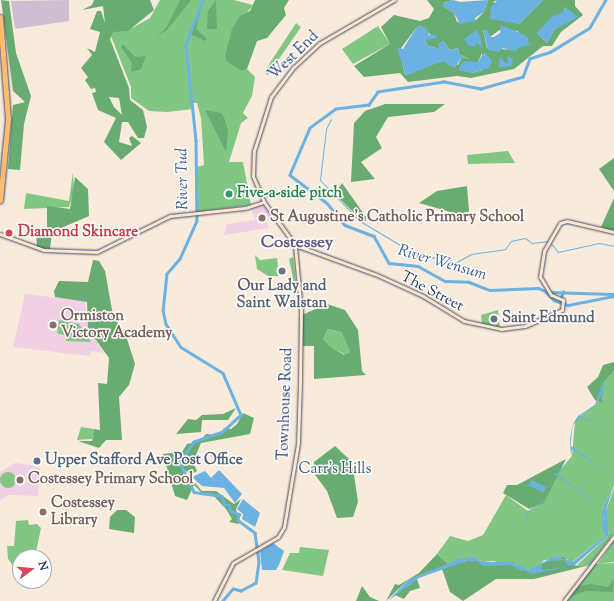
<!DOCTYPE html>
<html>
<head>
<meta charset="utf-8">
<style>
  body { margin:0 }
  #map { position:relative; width:614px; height:601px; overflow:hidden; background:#f9ebdc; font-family:"Sorts Mill Goudy",serif }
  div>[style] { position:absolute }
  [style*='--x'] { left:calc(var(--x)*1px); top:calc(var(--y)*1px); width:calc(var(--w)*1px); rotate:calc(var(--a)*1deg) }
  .built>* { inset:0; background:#f1d0e4 }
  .industrial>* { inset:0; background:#cebed1 }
  .green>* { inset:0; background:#81c783 }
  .round { border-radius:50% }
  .forest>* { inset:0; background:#68ac71 }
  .water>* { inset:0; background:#6bb1e1; transform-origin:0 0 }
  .stream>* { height:1px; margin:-0.5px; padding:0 0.5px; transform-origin:0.5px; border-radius:0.5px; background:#6bb1e1 }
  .river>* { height:2.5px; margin:-1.25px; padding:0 1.25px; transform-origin:1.25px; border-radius:1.25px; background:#6bb1e1 }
  .roads { filter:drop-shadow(0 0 1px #3c4b71) drop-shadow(0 0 1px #3c4b71) }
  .secondary>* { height:3px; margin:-1.5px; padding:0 1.5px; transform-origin:1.5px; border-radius:1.5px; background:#ffe4c6 }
  .highway>* { height:5px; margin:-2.5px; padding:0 2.5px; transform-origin:2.5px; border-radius:2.5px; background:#febc70 }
  .dots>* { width:11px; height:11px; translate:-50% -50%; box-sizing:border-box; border:2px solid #fff; border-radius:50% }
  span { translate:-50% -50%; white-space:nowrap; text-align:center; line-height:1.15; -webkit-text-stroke:3px #fff; paint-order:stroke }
  .street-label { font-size:15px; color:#1b2f5e }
  .leisure-label { font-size:15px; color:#27864d; font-weight:700 }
  .left { translate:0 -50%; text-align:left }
  .education-label { font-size:15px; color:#785e54; font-weight:700 }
  .health-label { font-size:15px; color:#be3a42; font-weight:700 }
  .worship-label { font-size:15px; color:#5b616d; font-weight:700 }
  .service-label { font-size:15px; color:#4e5e75; font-weight:700 }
  .park-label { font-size:15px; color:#3a5d69 }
  .water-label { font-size:16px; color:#375c8c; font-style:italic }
  .quarter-label { font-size:17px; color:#615c85; font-weight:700 }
  .north { position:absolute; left:12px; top:549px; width:40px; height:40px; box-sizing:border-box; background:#fff; border:1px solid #a4acbf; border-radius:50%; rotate:74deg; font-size:11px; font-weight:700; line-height:16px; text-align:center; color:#1b2f5e }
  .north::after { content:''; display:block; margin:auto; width:14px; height:18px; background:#d1495b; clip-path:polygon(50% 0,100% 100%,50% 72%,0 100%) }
</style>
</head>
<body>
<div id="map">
  <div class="built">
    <i style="clip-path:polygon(263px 204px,272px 216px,266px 221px,269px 228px,224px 235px,227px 224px,255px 220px,251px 208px)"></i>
    <i style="clip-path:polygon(25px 294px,85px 301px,88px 329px,104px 353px,92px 351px,89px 356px,13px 347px)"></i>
    <i style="clip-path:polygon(15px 463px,40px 466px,38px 496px,9px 495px,0 500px,0 472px)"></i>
  </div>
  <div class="industrial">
    <i style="clip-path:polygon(69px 0,69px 21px,15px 29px,11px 1px)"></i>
  </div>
  <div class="green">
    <i style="clip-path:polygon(160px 0,234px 0,253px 5px,231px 33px,225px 54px,242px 71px,247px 69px,255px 77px,252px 96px,243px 113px,248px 118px,241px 123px,229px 162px,243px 162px,251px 205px,197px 212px,197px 167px,204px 165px,201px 118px,197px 103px,192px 103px,193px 109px,168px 112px,149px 111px,131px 98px,131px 87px,109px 31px,132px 28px,150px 18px)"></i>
    <i style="clip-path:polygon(296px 23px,301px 27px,268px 75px,264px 72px)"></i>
    <i style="clip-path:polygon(378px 26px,390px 44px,353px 64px,342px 49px)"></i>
    <i style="clip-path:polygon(508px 151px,515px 163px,468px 164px,467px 155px)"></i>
    <i style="clip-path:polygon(73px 172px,74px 191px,69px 207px,24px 209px,26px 193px,69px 201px)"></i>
    <i style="clip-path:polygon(255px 255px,260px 260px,277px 258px,279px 276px,268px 276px,257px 269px)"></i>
    <i style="clip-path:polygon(293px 257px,296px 283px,294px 283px,289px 259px)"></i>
    <i style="clip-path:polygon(498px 310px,500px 329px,482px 325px,481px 315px)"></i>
    <i style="clip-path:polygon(59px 320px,79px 324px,91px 342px,66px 341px,66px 336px,57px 333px)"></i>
    <i style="clip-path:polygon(328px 329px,343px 332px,350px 352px,345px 355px,331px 347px,323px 339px)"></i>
    <i style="clip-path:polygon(614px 371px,614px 485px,602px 511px,605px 536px,571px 563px,567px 559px,544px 560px,537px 568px,529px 570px,493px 561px,483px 562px,474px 557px,448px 564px,437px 554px,450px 536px,468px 541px,483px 535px,506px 495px,528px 511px,540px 504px,554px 474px,557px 475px,572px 456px,575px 421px,598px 402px,602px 402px,604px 382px)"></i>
    <i style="clip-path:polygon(81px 427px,94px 429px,92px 439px,77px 440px)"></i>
    <i class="round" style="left:0;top:472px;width:16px;height:16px"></i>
    <i style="clip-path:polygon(614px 488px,614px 533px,590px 565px,576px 566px,608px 536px,609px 529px,603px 519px)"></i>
    <i style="clip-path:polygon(28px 520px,29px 525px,37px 524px,41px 528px,35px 557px,20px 557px,20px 567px,14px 567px,8px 559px,7px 546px,14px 546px,16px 521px)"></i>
    <i style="clip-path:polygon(614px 540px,614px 562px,598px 564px,613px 542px)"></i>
    <i style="clip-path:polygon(300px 547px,329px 550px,323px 576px,282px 570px,290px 553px,299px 553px)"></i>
    <i style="clip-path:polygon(614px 563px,614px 601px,566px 601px,595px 564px)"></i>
  </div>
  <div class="forest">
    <i style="clip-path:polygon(1px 0,9px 1px,16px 53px,31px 96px,24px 124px,20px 170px,8px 169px,13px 105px,25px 102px,13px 91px)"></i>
    <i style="clip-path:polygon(evenodd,94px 0,150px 0,154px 10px,128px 31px,113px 32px,110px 39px,129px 88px,130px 100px,143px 110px,147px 127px,144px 138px,138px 138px,128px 122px,122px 122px,119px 142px,132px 146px,129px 138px,132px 136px,141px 143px,121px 160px,104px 142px,116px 118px,98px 110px,92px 93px,96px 92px,95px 88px,91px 89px,85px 80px,88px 77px,81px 68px,92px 55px,87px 48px,95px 52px,100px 32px,90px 29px,97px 11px,101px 11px,105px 23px,103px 6px,82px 10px,92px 5px,94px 0,109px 97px,119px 98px,122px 115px,114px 107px,109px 97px)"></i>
    <i style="clip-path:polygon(180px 0,191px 0,167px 30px,156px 37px,166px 28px)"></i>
    <i style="clip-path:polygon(216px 0,217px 29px,207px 29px,208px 11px)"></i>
    <i style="clip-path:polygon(255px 0,289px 0,284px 8px,286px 15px,267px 38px,257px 41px,247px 69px,242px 71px,226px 61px,225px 54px,232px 29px,240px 16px,250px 11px)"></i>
    <i style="clip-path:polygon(evenodd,427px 0,453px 0,443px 3px,443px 6px,454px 13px,457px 22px,476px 20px,484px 12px,488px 0,497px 0,493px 2px,519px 24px,543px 0,575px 0,575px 6px,583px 15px,561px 32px,552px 46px,543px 46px,514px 69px,471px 78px,457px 76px,408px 82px,400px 73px,364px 77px,354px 66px,390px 44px,381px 27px,394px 15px,420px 21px,429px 18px,434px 9px,427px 0,565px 7px,574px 17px,554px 30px,547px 43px,537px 33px,564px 12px,565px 7px,427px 0,421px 26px,432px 36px,425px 40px,428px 46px,440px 49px,443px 41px,450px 50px,458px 48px,459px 54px,469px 59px,462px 57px,458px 65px,442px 61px,405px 74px,399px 51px,416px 28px,421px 26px,427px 0,501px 29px,517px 31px,528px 39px,513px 50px,487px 48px,483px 30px,490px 37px,501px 29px,427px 0,482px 53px,483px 70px,472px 73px,460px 67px,462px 64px,478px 62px,482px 53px)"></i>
    <i style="clip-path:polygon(202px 5px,196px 29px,207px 39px,205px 41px,190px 34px)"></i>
    <i style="clip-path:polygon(123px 44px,135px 57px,146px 56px,141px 69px,131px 72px,132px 63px,121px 47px)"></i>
    <i style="clip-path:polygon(385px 104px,445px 104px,434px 112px,388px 117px,376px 137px,382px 148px,361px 162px,375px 179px,351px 182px,354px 123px,365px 111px)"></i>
    <i style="clip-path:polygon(205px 110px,221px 113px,224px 117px,228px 132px,226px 152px)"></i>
    <i style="clip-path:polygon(614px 158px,614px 191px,599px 169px)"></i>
    <i style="clip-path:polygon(75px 177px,88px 189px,89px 216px,52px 232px,50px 249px,37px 248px,36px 231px,47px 228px,47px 206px,70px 209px)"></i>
    <i style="clip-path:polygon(342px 183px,366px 217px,366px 221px,360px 219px,335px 194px)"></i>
    <i style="clip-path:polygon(467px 186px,469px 212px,457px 214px,419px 203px,437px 191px)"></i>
    <i style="clip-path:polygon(614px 198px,614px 231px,601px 227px)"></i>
    <i style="clip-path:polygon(93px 260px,99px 261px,105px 271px,113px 315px,127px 339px,135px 364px,129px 385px,119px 397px,122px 440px,106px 440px,99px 448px,78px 441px,92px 441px,94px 429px,100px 430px,98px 383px,107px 384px,109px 358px,88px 329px,87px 302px,55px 297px,54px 291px,59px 281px,88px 282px)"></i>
    <i style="clip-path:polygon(evenodd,327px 304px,345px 310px,358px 330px,362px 371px,366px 375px,314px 379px,314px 346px,301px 346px,302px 315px,327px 304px,328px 329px,342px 332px,350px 352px,344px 355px,331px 347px,323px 339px,328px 329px)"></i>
    <i style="clip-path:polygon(614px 362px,614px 371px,604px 382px,602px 403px,595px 400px,587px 387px,598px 377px,603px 365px)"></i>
    <i style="clip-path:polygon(236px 408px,228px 420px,202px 420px,201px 432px,176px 434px,188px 419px,196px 420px,202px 415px,223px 414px)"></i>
    <i style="clip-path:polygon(243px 413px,254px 418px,250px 434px,201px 443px,193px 462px,197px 471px,190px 475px,185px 470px,183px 474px,188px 483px,195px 483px,202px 491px,216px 491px,234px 504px,241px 499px,236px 509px,239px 524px,229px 522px,232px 519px,226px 509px,211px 493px,204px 495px,194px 485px,187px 500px,175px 496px,163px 454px,182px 452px,187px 444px,200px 441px,206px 434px,219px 435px,224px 428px,231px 429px,237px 424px)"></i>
    <i style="clip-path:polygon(335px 446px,350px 460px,353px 468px,358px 502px,353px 517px,337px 518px,327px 491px,313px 472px,314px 462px)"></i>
    <i style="clip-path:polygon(566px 459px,544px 503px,529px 509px,503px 493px,507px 485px,517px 485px)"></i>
    <i style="clip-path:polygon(117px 510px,126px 510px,135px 517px,134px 533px,109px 529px,110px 517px)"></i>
    <i style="clip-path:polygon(437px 554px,448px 564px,408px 580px,386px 601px,395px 584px,399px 585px,419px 573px)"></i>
    <i style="clip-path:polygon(563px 557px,576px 566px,590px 565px,534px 579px,496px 579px,463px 601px,450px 592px,442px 569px,475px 558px,482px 563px,513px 562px,524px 570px,535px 571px,542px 563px)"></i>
    <i style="clip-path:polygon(417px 579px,420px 588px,410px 591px,404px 599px,395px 595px)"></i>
    <i style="clip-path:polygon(614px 579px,613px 592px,586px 591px,567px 598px,576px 587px,591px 584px,608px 587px)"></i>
    <i style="clip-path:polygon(362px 586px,370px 597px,379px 601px,356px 601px)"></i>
  </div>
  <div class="water">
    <i style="clip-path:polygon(453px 0,460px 2px,488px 0,484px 12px,475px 18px,476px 21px,460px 24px,454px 13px,443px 6px,443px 3px)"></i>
    <i style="clip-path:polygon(497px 0,543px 0,519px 24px,490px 19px,491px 7px)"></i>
    <i style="clip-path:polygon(565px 7px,578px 17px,554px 30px,547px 43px,537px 33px,553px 16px,564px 12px)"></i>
    <i style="clip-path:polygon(501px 25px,525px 35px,530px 44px,517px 49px,516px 52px,503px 48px,499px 52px,488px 50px,483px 30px,488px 30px,490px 37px,494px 37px,500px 33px)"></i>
    <i style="clip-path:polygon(421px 26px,427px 29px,429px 35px,437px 35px,435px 39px,425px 40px,428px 46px,440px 49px,438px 43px,443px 41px,450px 50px,458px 48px,459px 54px,469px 59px,462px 57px,455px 68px,442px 61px,406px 76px,397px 47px,403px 49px,416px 28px)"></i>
    <i style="clip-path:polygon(477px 30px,481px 40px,482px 48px,477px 43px,474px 47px,468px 45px,464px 39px)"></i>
    <i style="clip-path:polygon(484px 52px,492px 61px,489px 68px,472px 73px,458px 70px,464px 61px,478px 62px)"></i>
    <i style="clip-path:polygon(508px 56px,513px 58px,512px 66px,498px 68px,500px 57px,507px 64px)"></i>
    <i style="clip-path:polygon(604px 377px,602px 386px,614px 390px,603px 387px,602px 394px,598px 402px,614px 407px,598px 402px,596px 404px,593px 408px,580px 416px,614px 430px,580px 417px,573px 425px,571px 440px,611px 466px,571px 440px,571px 446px,610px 475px,572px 449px,571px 457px,558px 475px,580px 491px,596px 471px,581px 491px,601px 506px,554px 474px,545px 500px,528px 512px,527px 518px,525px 521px,527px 512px,545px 499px,554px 473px,557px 474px,571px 457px,570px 439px,573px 424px,578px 416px,595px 405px)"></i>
    <i style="clip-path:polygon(219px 470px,242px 494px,235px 503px,224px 488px,202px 486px,192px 477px,205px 471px,211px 478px)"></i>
    <i style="left:531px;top:480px;width:17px;height:6px;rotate:25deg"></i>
    <i style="clip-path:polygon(614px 485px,603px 519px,609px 529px,608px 536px,575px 565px,568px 566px,564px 560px,551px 561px,542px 564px,541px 570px,567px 567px,532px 574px,512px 565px,483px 566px,477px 561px,466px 561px,419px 578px,388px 601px,408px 580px,459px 559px,474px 557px,483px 562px,511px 562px,529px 570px,555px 556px,573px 562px,605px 536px,601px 519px,602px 511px)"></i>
    <i style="clip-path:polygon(243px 499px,260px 513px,255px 527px,242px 519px,243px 514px,237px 509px)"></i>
    <i style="clip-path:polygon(273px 543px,284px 551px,279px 565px,276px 570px,262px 570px,260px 551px)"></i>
  </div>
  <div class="stream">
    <i style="--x:331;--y:119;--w:11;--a:117"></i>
    <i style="--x:326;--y:129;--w:51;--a:96.7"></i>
    <i style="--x:320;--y:180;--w:57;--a:45.7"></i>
    <i style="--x:360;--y:221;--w:52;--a:31"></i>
    <i style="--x:405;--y:248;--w:29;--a:20"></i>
    <i style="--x:432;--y:258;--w:9;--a:-18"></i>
    <i style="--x:441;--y:255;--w:16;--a:30"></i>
    <i style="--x:455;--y:263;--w:18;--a:-29"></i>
    <i style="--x:471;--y:254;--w:34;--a:-8"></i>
    <i style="--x:505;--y:249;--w:10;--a:-53"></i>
    <i style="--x:511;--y:241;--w:14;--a:-12"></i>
    <i style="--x:525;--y:238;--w:9;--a:36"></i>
    <i style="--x:532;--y:243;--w:17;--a:-7"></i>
    <i style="--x:549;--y:241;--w:14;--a:51"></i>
    <i style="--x:558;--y:252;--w:42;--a:-12.4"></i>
    <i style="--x:599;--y:243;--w:15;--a:11"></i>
  </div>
  <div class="river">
    <i style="--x:203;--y:0;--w:48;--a:110.7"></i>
    <i style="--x:186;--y:45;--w:96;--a:84"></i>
    <i style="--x:196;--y:140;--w:81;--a:89.3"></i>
    <i style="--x:197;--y:221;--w:42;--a:114.1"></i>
    <i style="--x:180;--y:259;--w:20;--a:131"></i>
    <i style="--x:167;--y:274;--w:36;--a:96"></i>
    <i style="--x:163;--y:310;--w:14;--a:78"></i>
    <i style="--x:166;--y:324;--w:27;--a:57"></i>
    <i style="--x:181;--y:347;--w:49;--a:31.8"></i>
    <i style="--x:223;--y:373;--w:46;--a:66.8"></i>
    <i style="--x:241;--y:415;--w:25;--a:137"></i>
    <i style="--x:223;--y:432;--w:31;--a:161"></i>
    <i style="--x:194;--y:442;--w:25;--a:124"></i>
    <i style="--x:180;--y:463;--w:32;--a:64"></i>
    <i style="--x:194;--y:492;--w:28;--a:8"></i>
    <i style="--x:222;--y:496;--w:9;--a:72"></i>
    <i style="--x:225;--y:505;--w:4;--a:0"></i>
    <i style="--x:229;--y:505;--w:6;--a:72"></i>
    <i style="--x:231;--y:511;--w:9;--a:21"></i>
    <i style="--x:239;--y:514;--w:6;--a:99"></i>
    <i style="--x:238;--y:520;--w:21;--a:37"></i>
    <i style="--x:255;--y:533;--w:29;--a:82"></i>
    <i style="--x:259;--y:562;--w:21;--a:98"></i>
    <i style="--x:256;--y:583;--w:17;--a:152"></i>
    <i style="--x:241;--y:591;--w:8;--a:-166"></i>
    <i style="--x:233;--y:589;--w:16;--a:130"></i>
    <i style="--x:606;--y:0;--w:32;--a:120"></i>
    <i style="--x:590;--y:28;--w:46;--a:148.4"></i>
    <i style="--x:551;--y:52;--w:22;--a:162"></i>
    <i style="--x:530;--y:59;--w:19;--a:111"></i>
    <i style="--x:523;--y:77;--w:44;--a:164.1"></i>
    <i style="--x:481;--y:89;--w:38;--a:-169"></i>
    <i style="--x:444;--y:82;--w:67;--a:171.4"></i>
    <i style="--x:378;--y:92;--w:16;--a:125"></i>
    <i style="--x:369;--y:105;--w:33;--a:173"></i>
    <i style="--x:336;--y:109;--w:32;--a:144"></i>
    <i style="--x:310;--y:128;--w:51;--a:113.1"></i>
    <i style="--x:290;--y:175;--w:46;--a:37.1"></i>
    <i style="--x:327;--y:203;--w:28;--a:51"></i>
    <i style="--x:345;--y:225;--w:31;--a:21"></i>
    <i style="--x:374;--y:236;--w:31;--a:61"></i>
    <i style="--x:389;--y:263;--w:29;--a:6"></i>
    <i style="--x:418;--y:266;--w:31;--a:29"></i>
    <i style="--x:445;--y:281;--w:24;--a:2"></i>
    <i style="--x:469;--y:282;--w:22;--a:21"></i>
    <i style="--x:490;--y:290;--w:48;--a:-2.4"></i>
    <i style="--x:538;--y:288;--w:11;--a:22"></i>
    <i style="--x:548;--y:292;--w:66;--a:1.7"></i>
    <i style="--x:546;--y:292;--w:11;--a:45"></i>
    <i style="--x:554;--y:300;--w:15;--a:20"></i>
    <i style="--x:568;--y:305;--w:47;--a:-11.1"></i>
    <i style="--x:559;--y:302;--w:11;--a:-68"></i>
    <i style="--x:605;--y:509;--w:18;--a:84"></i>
    <i style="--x:509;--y:562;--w:15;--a:28"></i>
  </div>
  <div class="roads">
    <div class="secondary">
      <i style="--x:0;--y:234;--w:47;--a:20"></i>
      <i style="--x:44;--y:250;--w:53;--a:2.2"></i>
      <i style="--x:97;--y:252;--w:81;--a:-26.3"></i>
      <i style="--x:170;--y:216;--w:75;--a:-6.1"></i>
      <i style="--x:245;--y:208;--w:20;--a:-18"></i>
      <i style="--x:295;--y:245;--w:87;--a:20.1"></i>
      <i style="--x:377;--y:275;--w:51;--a:24.5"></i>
      <i style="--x:423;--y:296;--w:48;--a:31.4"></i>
      <i style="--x:464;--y:321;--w:38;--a:12"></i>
      <i style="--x:501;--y:329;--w:24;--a:-7"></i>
      <i style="--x:525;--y:326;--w:40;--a:-23.4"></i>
      <i style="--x:562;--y:310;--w:10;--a:-84"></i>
      <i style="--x:563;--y:300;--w:13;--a:-157"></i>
      <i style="--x:551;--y:295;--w:21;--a:-121"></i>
      <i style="--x:540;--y:277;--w:26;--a:-81"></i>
      <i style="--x:544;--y:251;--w:32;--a:-60"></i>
      <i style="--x:560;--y:223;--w:7;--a:-16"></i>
      <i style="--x:567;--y:221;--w:48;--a:13.2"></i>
      <i style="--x:295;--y:245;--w:53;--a:-125.8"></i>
      <i style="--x:264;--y:202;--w:28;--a:-113"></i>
      <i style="--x:253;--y:176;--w:25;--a:-88"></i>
      <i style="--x:254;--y:151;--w:57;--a:-72.5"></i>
      <i style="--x:271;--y:97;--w:38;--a:-53"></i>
      <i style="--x:294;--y:67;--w:35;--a:-43"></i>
      <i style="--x:320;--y:43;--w:86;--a:-30.2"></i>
      <i style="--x:214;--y:601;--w:42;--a:-63.4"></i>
      <i style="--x:233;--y:563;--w:52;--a:-30"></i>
      <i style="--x:278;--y:537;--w:12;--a:-59"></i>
      <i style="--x:284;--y:527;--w:85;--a:-80.5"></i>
      <i style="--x:298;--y:443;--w:61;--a:-88.1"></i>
      <i style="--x:300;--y:382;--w:72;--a:-89.2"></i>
      <i style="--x:301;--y:310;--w:65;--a:-95.3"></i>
      <i style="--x:564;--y:601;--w:82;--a:-52.4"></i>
    </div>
    <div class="highway">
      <i style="--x:0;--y:17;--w:102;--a:85.5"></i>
      <i style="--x:8;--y:119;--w:82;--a:95.6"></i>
    </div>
  </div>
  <div class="dots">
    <i style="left:229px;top:194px;background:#2e9e5b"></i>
    <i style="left:262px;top:218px;background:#8d6e63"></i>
    <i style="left:9px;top:233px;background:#e0444e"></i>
    <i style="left:282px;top:271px;background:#6b7280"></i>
    <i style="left:494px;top:319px;background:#6b7280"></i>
    <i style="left:53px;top:325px;background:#8d6e63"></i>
    <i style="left:37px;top:461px;background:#5c6f8a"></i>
    <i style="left:20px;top:480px;background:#8d6e63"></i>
    <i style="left:43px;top:512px;background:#8d6e63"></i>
  </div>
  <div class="street-label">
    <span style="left:294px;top:56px;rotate:-44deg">West End</span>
    <span style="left:432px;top:292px;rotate:28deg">The Street</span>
    <span style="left:286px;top:404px;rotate:-88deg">Townhouse Road</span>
  </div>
  <div class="leisure-label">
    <span class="left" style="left:237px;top:194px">Five-a-side pitch</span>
  </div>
  <div class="education-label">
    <span class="left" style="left:270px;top:218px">St Augustine's Catholic Primary School</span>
    <span class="left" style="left:61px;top:325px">Ormiston<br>Victory Academy</span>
    <span class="left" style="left:28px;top:480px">Costessey Primary School</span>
    <span class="left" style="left:51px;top:512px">Costessey<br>Library</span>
  </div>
  <div class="health-label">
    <span class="left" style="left:18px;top:233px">Diamond Skincare</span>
  </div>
  <div class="worship-label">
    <span style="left:282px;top:295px">Our Lady and<br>Saint Walstan</span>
    <span class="left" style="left:502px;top:319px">Saint Edmund</span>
  </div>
  <div class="service-label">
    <span class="left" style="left:45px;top:461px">Upper Stafford Ave Post Office</span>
  </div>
  <div class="park-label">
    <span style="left:335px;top:470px">Carr's Hills</span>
  </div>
  <div class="water-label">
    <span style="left:184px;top:179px;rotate:-91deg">River Tud</span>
    <span style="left:442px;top:264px;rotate:16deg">River Wensum</span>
  </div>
  <div class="quarter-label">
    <span style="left:297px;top:244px">Costessey</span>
  </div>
  <div class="north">N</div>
</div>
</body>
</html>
